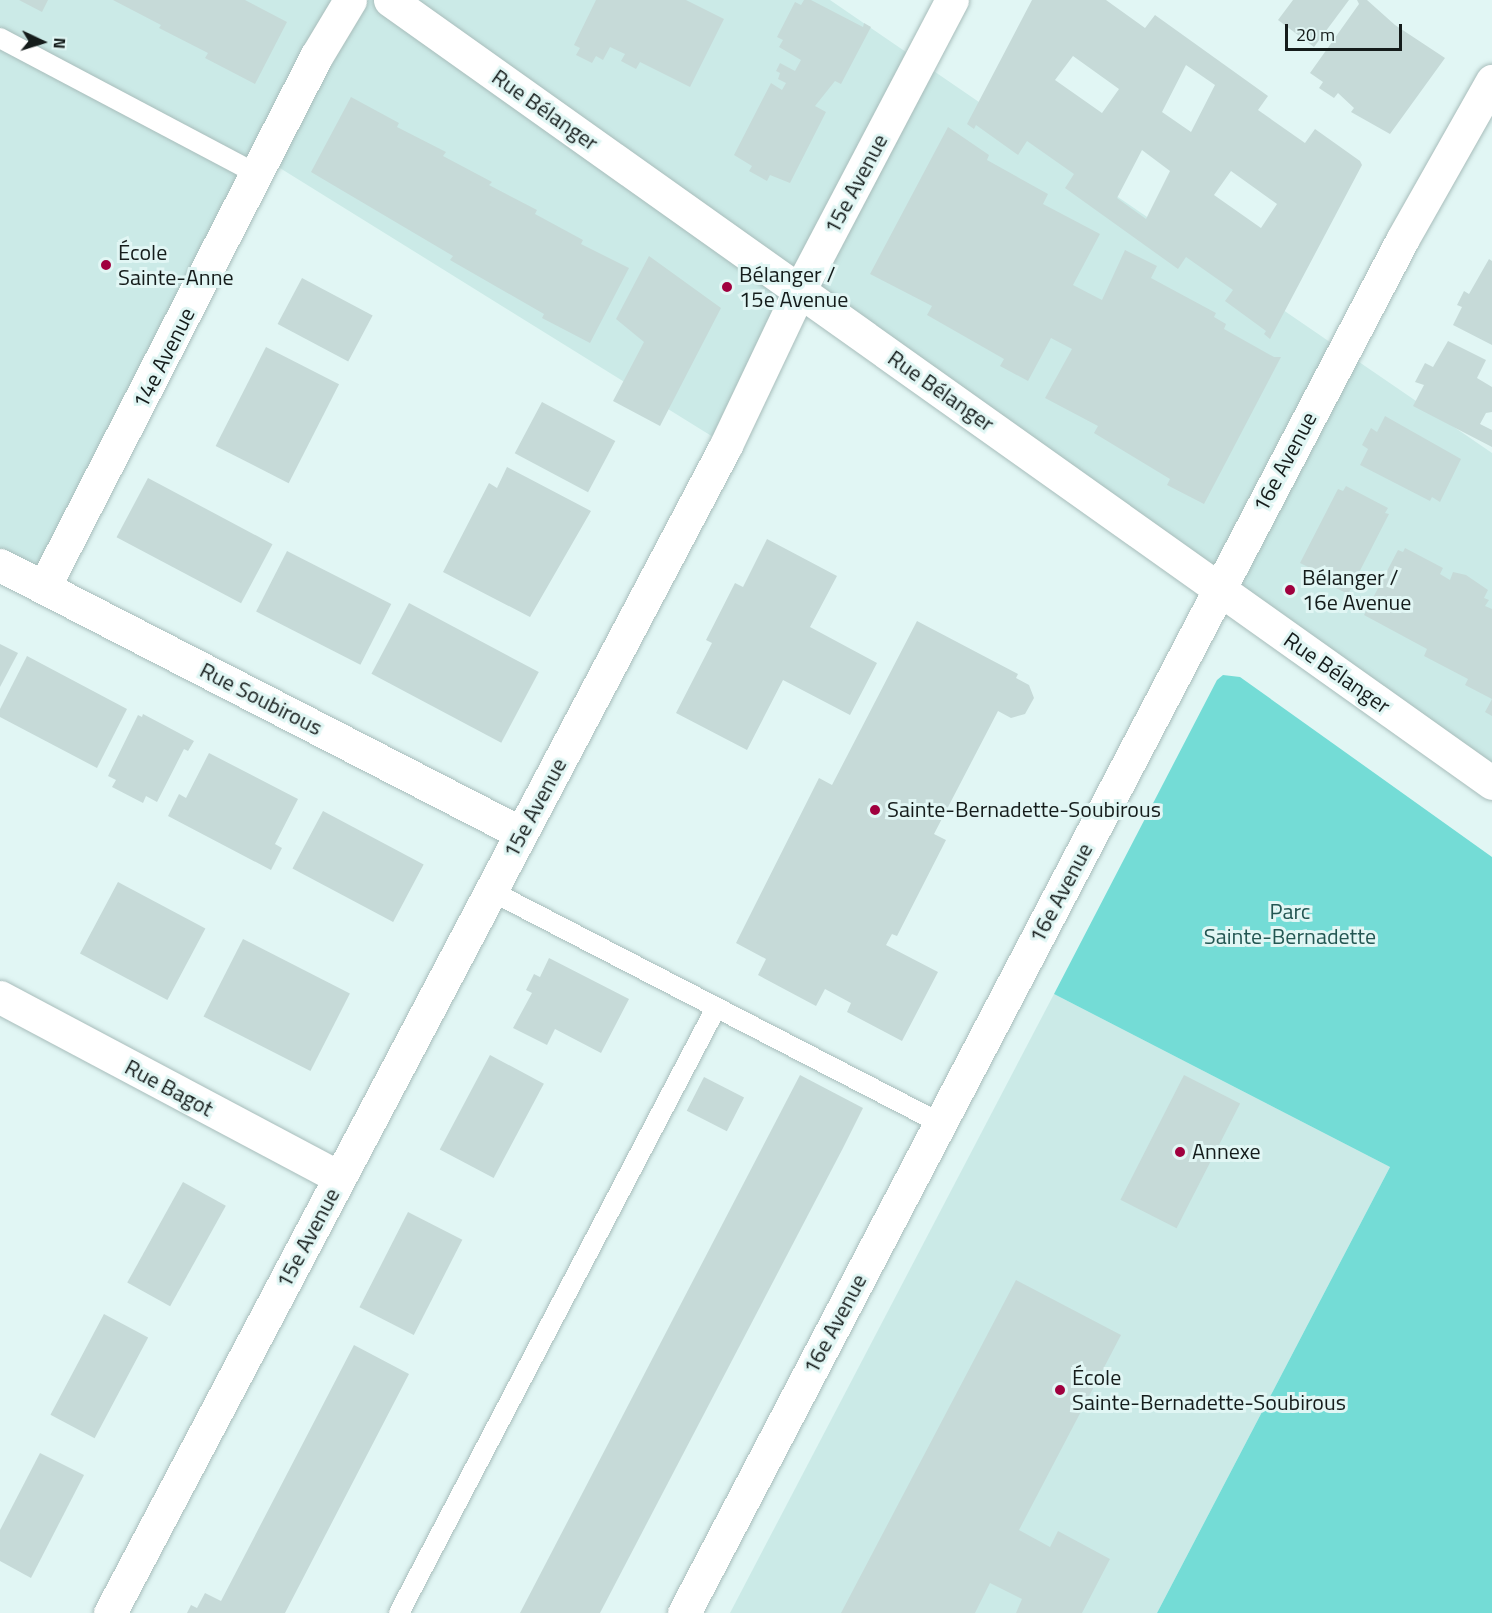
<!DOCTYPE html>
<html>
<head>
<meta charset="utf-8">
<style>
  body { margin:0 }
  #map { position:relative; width:1492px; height:1613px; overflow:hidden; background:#e1f6f4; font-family:"Titillium Web",sans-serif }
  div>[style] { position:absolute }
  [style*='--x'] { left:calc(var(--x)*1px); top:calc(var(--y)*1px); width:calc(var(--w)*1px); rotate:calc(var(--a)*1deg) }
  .built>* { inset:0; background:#cbeae7 }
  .green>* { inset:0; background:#74dcd6 }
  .building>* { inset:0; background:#c6dad8; transform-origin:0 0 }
  .roads { filter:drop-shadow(0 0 2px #a8bdbb) drop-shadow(0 0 2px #a8bdbb) }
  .lane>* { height:20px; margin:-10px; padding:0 10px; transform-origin:10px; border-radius:10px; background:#fff }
  .street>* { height:33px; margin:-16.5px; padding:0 16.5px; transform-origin:16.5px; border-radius:16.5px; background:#fff }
  .secondary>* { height:33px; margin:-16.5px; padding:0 16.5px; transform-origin:16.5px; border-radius:16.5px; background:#fff }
  .dots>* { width:16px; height:16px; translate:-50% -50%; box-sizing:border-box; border:3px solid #e1f6f4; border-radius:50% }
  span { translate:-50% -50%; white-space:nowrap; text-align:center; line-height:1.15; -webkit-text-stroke:6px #e1f6f4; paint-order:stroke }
  .street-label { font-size:22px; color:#151c1b }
  .poi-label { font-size:22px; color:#151c1b }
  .left { translate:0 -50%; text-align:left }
  .park-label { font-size:22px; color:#235652 }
  .north { position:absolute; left:12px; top:12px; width:60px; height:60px; -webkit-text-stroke:4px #e1f6f4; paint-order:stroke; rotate:94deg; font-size:16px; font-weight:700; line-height:24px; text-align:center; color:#151c1b }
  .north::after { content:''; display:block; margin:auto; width:21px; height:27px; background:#151c1b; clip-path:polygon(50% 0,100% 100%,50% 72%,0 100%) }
  .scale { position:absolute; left:1285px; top:24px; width:117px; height:27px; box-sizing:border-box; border:3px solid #151c1b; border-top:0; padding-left:8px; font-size:18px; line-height:21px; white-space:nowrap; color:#151c1b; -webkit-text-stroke:4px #e1f6f4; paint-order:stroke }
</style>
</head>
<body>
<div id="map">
  <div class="built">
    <i style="clip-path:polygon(0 0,830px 0,1492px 453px,1492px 783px,799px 291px,726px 445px,267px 160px,44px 587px,0 565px)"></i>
    <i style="clip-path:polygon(1054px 994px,1390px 1167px,1157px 1613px,730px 1613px)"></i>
  </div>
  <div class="green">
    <i style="clip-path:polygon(1223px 675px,1240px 677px,1492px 857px,1492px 1613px,1157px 1613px,1390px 1167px,1054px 994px,1217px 680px)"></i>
  </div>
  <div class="building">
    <i style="clip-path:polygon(19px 0,48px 0,42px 12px)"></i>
    <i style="clip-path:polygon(113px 0,245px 0,287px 22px,255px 84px,205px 58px,208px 53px,159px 28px,161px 25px)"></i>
    <i style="clip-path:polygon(596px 0,686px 0,724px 19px,690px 87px,640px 62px,636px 69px,621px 61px,625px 54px,610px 47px,603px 60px,596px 56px,592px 63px,576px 55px,580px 48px,574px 45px)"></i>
    <i style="clip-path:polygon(804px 0,811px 0,863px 27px,864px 23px,871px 27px,841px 84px,835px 81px,815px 106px,826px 112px,790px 183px,770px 175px,767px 181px,749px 171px,752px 166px,734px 155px,771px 83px,782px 90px,786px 83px,778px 79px,780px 73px,776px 71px,780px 63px,795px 71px,801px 60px,779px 47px,783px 40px,777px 37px,795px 2px,801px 5px)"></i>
    <i style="clip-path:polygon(evenodd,1032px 0,1106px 0,1145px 28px,1155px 15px,1268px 96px,1258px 110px,1305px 143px,1315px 129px,1360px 161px,1362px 165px,1270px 339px,1264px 334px,1266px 331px,1225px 301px,1233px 290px,1186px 257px,1178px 269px,1065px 188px,1074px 174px,1027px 141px,1018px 155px,976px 125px,974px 129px,967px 124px,1032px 0,1073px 56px,1119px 89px,1102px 113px,1055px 80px,1073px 56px,1032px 0,1186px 65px,1215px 85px,1191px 132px,1162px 112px,1186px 65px,1032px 0,1142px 150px,1170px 171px,1146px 219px,1117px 198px,1142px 150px,1032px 0,1231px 171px,1277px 204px,1261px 228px,1214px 195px,1231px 171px)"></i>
    <i style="clip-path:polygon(1293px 0,1349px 0,1314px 47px,1278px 20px)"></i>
    <i style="clip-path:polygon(1357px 0,1367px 0,1395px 25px,1445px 58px,1390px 134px,1351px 112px,1354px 108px,1338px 93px,1334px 98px,1319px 88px,1323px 82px,1310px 73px,1359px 4px)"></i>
    <i style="clip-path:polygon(351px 97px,399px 123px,397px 127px,446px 152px,443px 156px,492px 182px,489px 185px,537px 210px,535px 214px,583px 240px,581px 244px,629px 268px,590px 343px,542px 318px,544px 314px,450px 260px,453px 256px,311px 172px)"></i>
    <i style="clip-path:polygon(948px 127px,989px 155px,987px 160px,1048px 194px,1043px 204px,1100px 234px,1073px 285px,1102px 300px,1125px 250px,1157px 266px,1151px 278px,1216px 313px,1214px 317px,1226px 324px,1224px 329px,1274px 357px,1281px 357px,1204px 504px,1167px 485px,1170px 479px,1094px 433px,1098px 426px,1045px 398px,1072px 349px,1051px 338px,1028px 381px,1000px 366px,1004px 359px,927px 315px,932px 306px,870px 274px)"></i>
    <i style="clip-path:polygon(649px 256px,721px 308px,660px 426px,613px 401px,644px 342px,616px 319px)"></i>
    <i style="clip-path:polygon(1489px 259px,1492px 261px,1492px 345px,1453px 325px,1462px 307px,1457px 305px,1464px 291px,1469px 294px)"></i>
    <i style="left:302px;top:278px;width:80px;height:52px;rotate:28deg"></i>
    <i style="clip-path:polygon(1448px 341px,1486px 360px,1477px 378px,1492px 387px,1492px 412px,1486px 413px,1480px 424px,1492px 430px,1492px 447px,1413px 406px,1424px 385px,1415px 382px,1425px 363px,1433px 367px)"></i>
    <i style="left:266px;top:347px;width:82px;height:111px;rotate:27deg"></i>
    <i style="left:542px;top:402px;width:83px;height:58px;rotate:28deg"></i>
    <i style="clip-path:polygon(1385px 416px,1461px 459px,1440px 502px,1432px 497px,1430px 501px,1360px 465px,1368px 449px,1362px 445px,1371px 428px,1377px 432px)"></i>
    <i style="clip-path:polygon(507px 467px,591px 511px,530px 617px,443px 572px,489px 483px,497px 488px)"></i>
    <i style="left:148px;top:478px;width:141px;height:67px;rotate:28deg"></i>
    <i style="clip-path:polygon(1346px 486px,1388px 508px,1385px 513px,1389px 514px,1348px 594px,1314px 577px,1316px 571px,1300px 563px,1338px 489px,1343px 491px)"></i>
    <i style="clip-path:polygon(767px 539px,837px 576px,810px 627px,877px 663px,850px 715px,783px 680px,747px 750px,676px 713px,712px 643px,706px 640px,735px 583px,743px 587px)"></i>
    <i style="clip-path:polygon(1405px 548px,1443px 568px,1440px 574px,1450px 580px,1453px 572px,1466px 575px,1488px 590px,1484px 598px,1489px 600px,1485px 606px,1492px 609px,1492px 716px,1485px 712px,1492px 699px,1465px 685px,1468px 679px,1424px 656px,1427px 649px,1364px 615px,1398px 550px,1403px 552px)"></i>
    <i style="left:287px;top:551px;width:117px;height:68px;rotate:27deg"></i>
    <i style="left:409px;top:603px;width:147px;height:80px;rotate:28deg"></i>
    <i style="clip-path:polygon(917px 621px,1018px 674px,1016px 678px,1029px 685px,1034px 698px,1025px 714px,1011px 718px,998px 711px,934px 834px,946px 840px,897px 936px,892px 934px,886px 945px,938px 972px,902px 1041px,847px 1012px,851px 1003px,825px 989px,816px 1006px,758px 975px,766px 959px,736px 943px,819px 778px,832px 785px)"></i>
    <i style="clip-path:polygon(0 644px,18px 653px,0 687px)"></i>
    <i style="clip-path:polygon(27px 656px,127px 709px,97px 768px,0 717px,0 709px)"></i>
    <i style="clip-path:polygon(143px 714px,194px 741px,188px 751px,184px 749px,157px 802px,146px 796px,143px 803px,112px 787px,116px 780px,108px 776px,138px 715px,142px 717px)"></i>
    <i style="clip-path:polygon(209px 753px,298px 799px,275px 844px,282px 848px,271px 870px,168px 816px,179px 794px,186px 798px)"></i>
    <i style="left:323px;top:811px;width:114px;height:65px;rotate:28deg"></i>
    <i style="left:118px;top:882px;width:99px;height:81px;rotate:28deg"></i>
    <i style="left:243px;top:939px;width:120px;height:87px;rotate:27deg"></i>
    <i style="clip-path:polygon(549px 958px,629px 999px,601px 1053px,555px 1029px,547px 1045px,513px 1028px,532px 993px,526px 990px,534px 974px,540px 977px)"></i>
    <i style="left:490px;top:1055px;width:61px;height:107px;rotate:28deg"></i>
    <i style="clip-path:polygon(800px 1075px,863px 1108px,843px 1148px,600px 1613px,520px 1613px)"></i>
    <i style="left:1184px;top:1075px;width:63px;height:140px;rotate:27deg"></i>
    <i style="left:704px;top:1077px;width:45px;height:38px;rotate:27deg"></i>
    <i style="left:183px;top:1182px;width:49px;height:115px;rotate:29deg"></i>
    <i style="left:408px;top:1212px;width:61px;height:107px;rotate:27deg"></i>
    <i style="clip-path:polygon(1016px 1280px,1121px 1335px,1019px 1530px,1050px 1547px,1058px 1531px,1110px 1559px,1082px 1613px,1016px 1613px,1022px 1599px,990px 1583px,975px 1613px,841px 1613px)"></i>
    <i style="left:104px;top:1314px;width:50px;height:114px;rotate:28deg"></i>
    <i style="clip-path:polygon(354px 1345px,409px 1374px,285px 1613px,187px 1613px,191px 1605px,197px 1608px,205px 1593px,221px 1601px)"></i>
    <i style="clip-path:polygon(40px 1453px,84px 1475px,31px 1578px,0 1561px,0 1530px)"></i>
  </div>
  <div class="roads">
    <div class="lane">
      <i style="--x:0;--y:38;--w:293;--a:27.9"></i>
      <i style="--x:491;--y:891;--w:505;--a:27.33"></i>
      <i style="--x:399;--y:1613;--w:683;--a:-62.35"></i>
    </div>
    <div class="street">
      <i style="--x:0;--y:565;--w:586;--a:27.22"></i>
      <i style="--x:44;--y:587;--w:598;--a:-62.84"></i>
      <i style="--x:317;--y:55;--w:64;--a:-59"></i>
      <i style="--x:0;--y:997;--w:384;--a:28"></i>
      <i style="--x:110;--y:1613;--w:1320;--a:-62.19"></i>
      <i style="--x:726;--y:445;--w:170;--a:-64.6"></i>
      <i style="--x:799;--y:291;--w:329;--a:-62.3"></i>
      <i style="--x:684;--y:1613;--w:1549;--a:-62.39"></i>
      <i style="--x:1402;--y:240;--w:183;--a:-60.5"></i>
    </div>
    <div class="secondary">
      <i style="--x:390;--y:0;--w:1352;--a:35.39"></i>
    </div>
  </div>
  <div class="dots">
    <i style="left:106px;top:265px;background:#a0003e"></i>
    <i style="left:727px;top:287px;background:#a0003e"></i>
    <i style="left:1290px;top:590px;background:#a0003e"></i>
    <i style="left:875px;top:810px;background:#a0003e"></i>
    <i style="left:1180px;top:1152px;background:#a0003e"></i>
    <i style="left:1060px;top:1390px;background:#a0003e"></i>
  </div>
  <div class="street-label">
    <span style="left:545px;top:110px;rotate:35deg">Rue Bélanger</span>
    <span style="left:856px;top:184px;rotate:-62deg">15e Avenue</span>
    <span style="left:164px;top:358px;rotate:-63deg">14e Avenue</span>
    <span style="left:941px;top:391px;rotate:35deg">Rue Bélanger</span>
    <span style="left:1285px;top:462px;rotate:-62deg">16e Avenue</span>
    <span style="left:1337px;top:673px;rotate:35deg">Rue Bélanger</span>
    <span style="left:261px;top:699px;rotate:27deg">Rue Soubirous</span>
    <span style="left:535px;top:808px;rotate:-62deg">15e Avenue</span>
    <span style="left:1061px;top:893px;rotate:-62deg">16e Avenue</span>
    <span style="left:169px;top:1088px;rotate:28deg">Rue Bagot</span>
    <span style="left:308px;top:1238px;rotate:-62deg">15e Avenue</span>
    <span style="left:835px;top:1324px;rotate:-62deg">16e Avenue</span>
  </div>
  <div class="poi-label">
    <span class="left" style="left:118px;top:265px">École<br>Sainte-Anne</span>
    <span class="left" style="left:739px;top:287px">Bélanger /<br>15e Avenue</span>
    <span class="left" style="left:1302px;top:590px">Bélanger /<br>16e Avenue</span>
    <span class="left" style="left:887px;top:810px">Sainte-Bernadette-Soubirous</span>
    <span class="left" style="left:1192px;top:1152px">Annexe</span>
    <span class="left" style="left:1072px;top:1390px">École<br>Sainte-Bernadette-Soubirous</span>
  </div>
  <div class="park-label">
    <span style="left:1290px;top:924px">Parc<br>Sainte-Bernadette</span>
  </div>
  <div class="north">N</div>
  <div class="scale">20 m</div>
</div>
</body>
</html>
